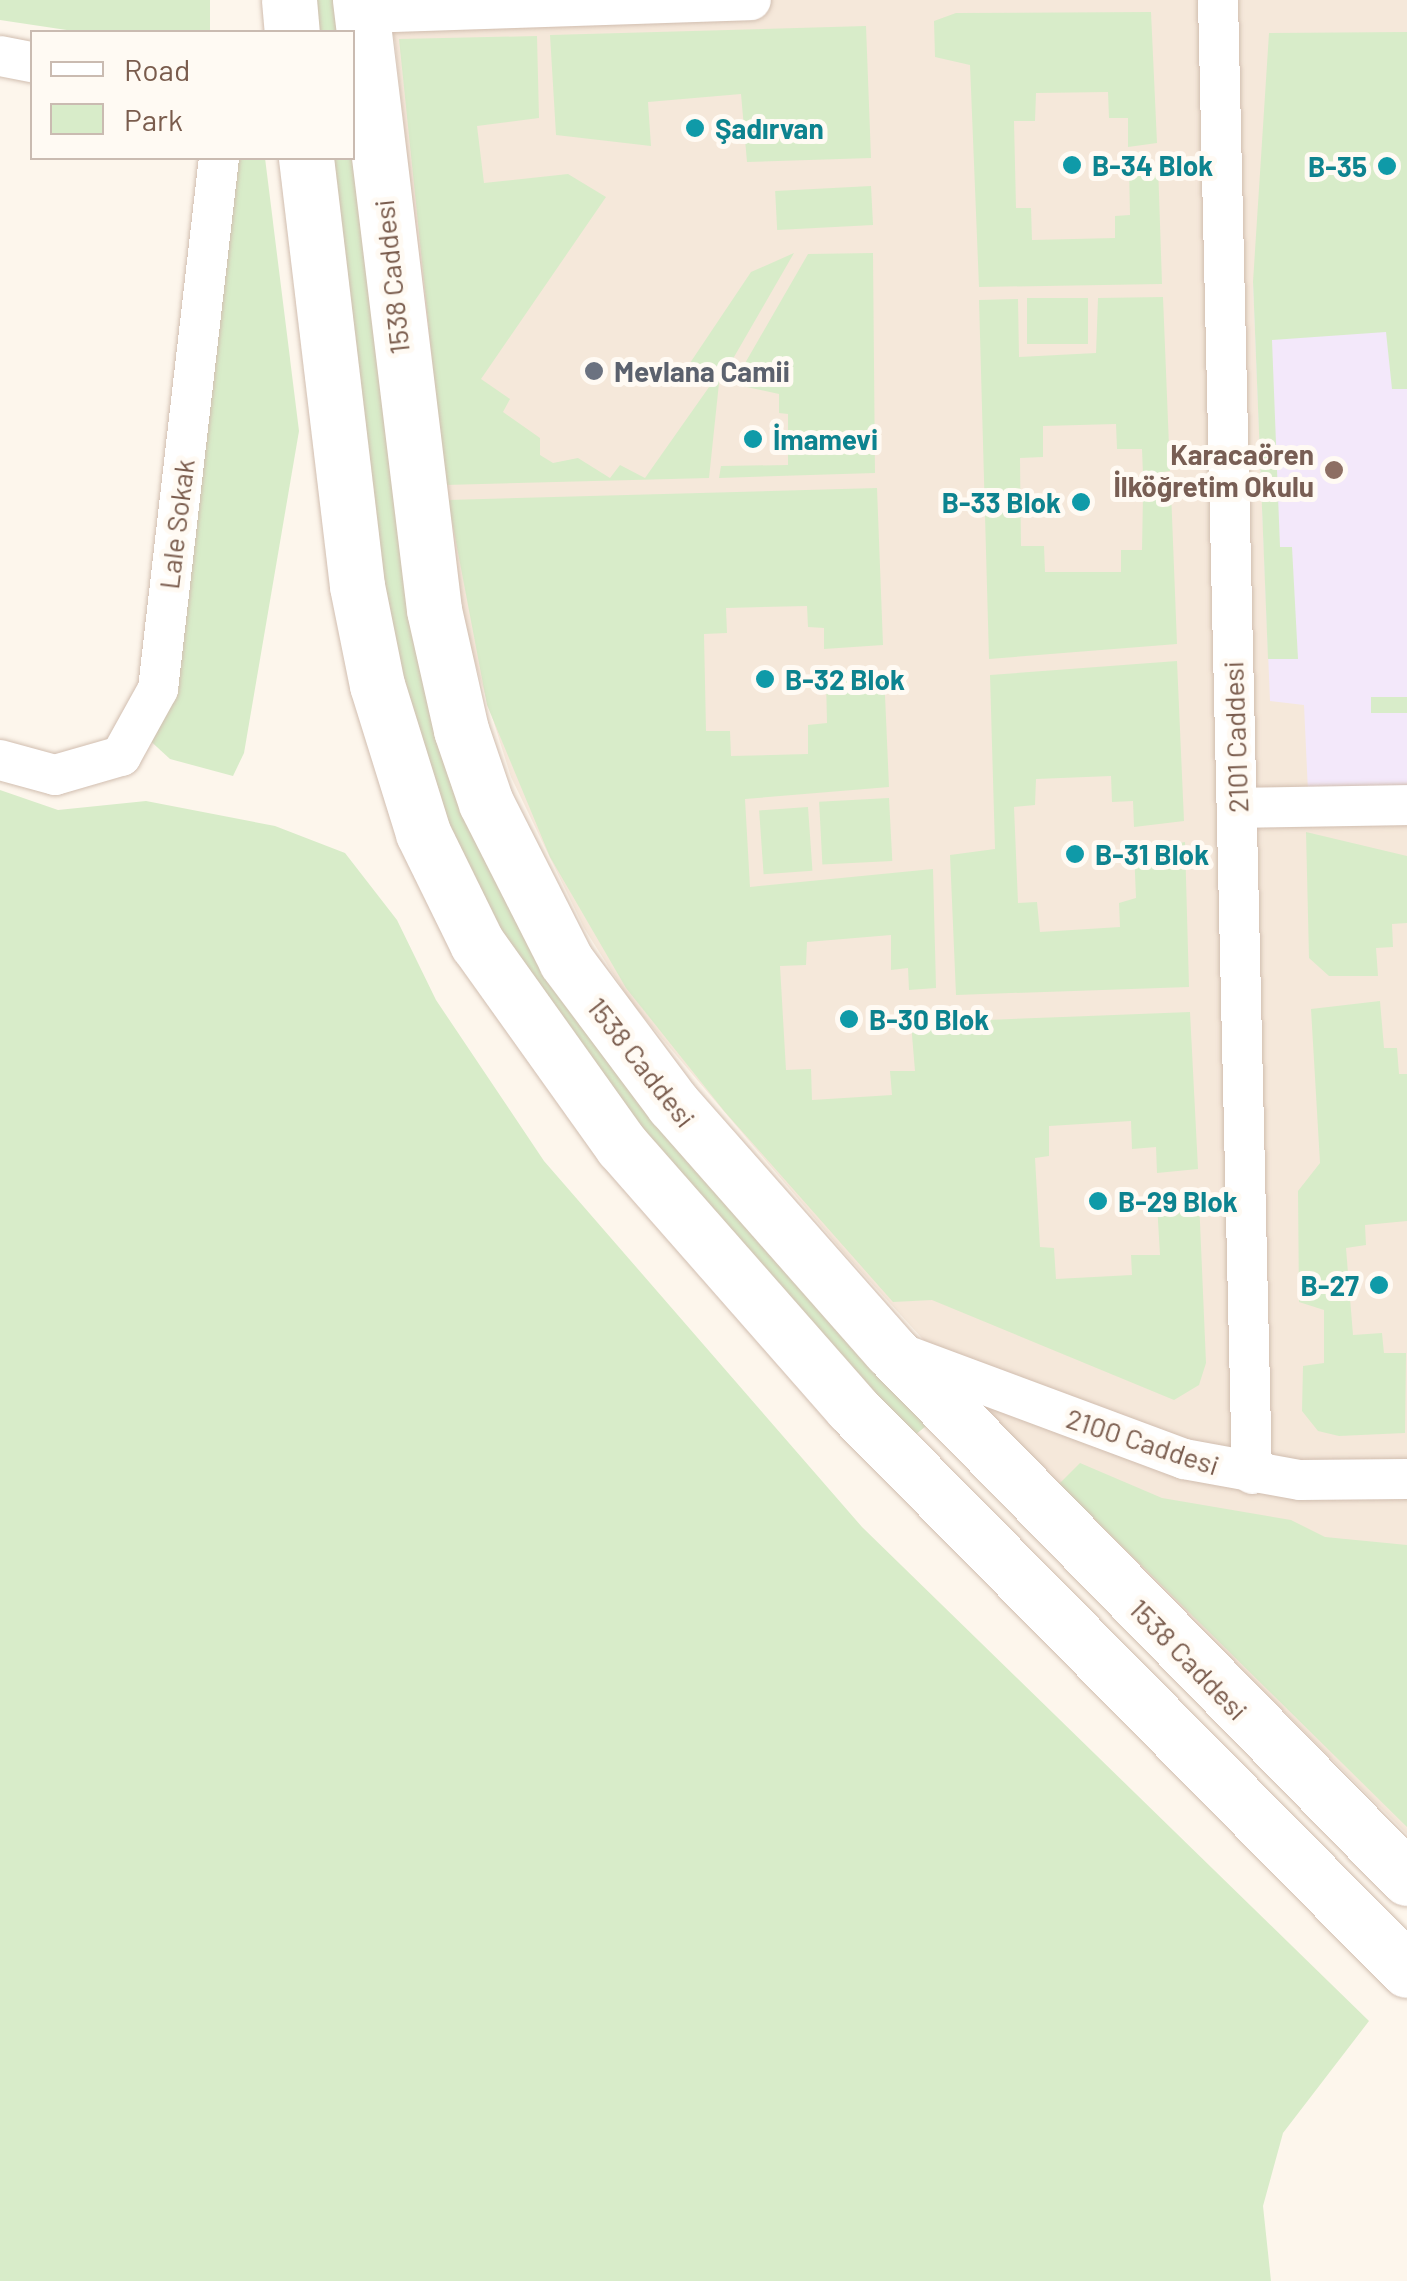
<!DOCTYPE html>
<html>
<head>
<meta charset="utf-8">
<style>
  body { margin:0 }
  #map { position:relative; width:1407px; height:2281px; overflow:hidden; background:#fdf6ec; font-family:Barlow,sans-serif }
  div>[style] { position:absolute }
  [style*='--x'] { left:calc(var(--x)*1px); top:calc(var(--y)*1px); width:calc(var(--w)*1px); rotate:calc(var(--a)*1deg) }
  .residential>* { inset:0; background:#f5e8da }
  .education>* { inset:0; background:#f3e8fa }
  .green>* { inset:0; background:#d8ecc9; transform-origin:0 0 }
  .roads { filter:drop-shadow(0 0 2px #d1beb0) drop-shadow(0 0 2px #d1beb0) }
  .street>* { height:40px; margin:-20px; padding:0 20px; transform-origin:20px; border-radius:20px; background:#fff }
  .secondary>* { height:55px; margin:-27.5px; padding:0 27.5px; transform-origin:27.5px; border-radius:27.5px; background:#fff }
  .dots>* { width:28px; height:28px; translate:-50% -50%; box-sizing:border-box; border:5px solid #fffaf3; border-radius:50% }
  span { translate:-50% -50%; white-space:nowrap; text-align:center; line-height:1.15; -webkit-text-stroke:10px #fffaf3; paint-order:stroke }
  .culture-label { font-size:28px; color:#0d838f; font-weight:700 }
  .left { translate:0 -50%; text-align:left }
  .right { translate:-100% -50%; text-align:right }
  .street-label { font-size:28px; color:#7a5c4d }
  .worship-label { font-size:28px; color:#5b616d; font-weight:700 }
  .education-label { font-size:28px; color:#785e54; font-weight:700 }
  .legend { position:absolute; left:30px; top:30px; width:325px; height:130px; box-sizing:border-box; background:#fffaf3; border:2px solid #cabbb1; margin:0; padding:12px 18px; list-style:none; font-size:30px; color:#7a5c4d }
  .legend li { display:flex; align-items:center; gap:20px; height:50px }
  .legend b { width:50px; border:2px solid #cabbb1 }
</style>
</head>
<body>
<div id="map">
  <div class="residential">
    <i style="clip-path:polygon(384px 0,1407px 0,1407px 1834px,1051px 1479px,845px 1254px,631px 1002px,584px 928px,511px 777px,467px 637px,442px 486px,395px 42px)"></i>
  </div>
  <div class="education">
    <i style="clip-path:polygon(1407px 276px,1407px 795px,1308px 792px,1304px 705px,1270px 701px,1253px 282px)"></i>
  </div>
  <div class="green">
    <i style="clip-path:polygon(0 0,210px 0,210px 32px,80px 32px,0 20px)"></i>
    <i style="clip-path:polygon(314px 0,335px 0,338px 32px,318px 32px)"></i>
    <i style="clip-path:polygon(1151px 12px,1157px 143px,1128px 147px,1128px 118px,1109px 118px,1108px 92px,1036px 93px,1035px 121px,1014px 121px,1016px 208px,1031px 208px,1032px 240px,1115px 238px,1115px 216px,1130px 215px,1129px 168px,1158px 164px,1162px 284px,979px 287px,970px 65px,935px 57px,934px 21px,956px 13px)"></i>
    <i style="clip-path:polygon(866px 26px,871px 158px,747px 162px,741px 94px,648px 102px,651px 146px,556px 135px,550px 35px)"></i>
    <i style="clip-path:polygon(1407px 32px,1407px 389px,1392px 389px,1386px 332px,1272px 340px,1280px 547px,1292px 547px,1298px 659px,1268px 659px,1253px 282px,1269px 33px)"></i>
    <i style="clip-path:polygon(537px 36px,539px 118px,477px 126px,484px 183px,568px 174px,606px 197px,481px 379px,510px 399px,503px 412px,540px 438px,540px 455px,553px 463px,578px 458px,610px 478px,620px 465px,645px 478px,714px 380px,690px 363px,751px 272px,794px 253px,719px 383px,709px 478px,445px 485px,399px 39px)"></i>
    <i style="clip-path:polygon(227px 158px,265px 158px,299px 431px,244px 753px,233px 776px,170px 759px,145px 736px)"></i>
    <i style="clip-path:polygon(331px 158px,352px 158px,454px 778px,931px 1422px,910px 1439px,640px 1137px,521px 972px,450px 828px,422px 756px,384px 603px)"></i>
    <i style="left:871px;top:186px;width:39px;height:96px;rotate:87deg"></i>
    <i style="clip-path:polygon(873px 253px,875px 473px,719px 478px,721px 466px,788px 465px,788px 414px,779px 413px,779px 394px,733px 384px,808px 254px)"></i>
    <i style="clip-path:polygon(1163px 297px,1170px 471px,1143px 475px,1142px 449px,1117px 449px,1116px 424px,1043px 426px,1043px 457px,1020px 458px,1021px 546px,1044px 546px,1045px 572px,1121px 572px,1121px 550px,1142px 550px,1143px 495px,1171px 491px,1177px 644px,989px 659px,979px 300px,1018px 299px,1019px 357px,1096px 353px,1098px 298px)"></i>
    <i style="left:1088px;top:298px;width:46px;height:61px;rotate:90deg"></i>
    <i style="clip-path:polygon(877px 488px,883px 645px,824px 649px,824px 628px,808px 627px,807px 606px,726px 608px,727px 633px,704px 634px,706px 731px,730px 731px,731px 756px,808px 754px,808px 725px,827px 723px,826px 679px,884px 672px,889px 787px,745px 799px,750px 887px,933px 869px,936px 988px,909px 990px,908px 968px,891px 970px,891px 935px,807px 942px,806px 965px,780px 966px,786px 1070px,811px 1069px,812px 1100px,892px 1095px,890px 1071px,915px 1071px,911px 1023px,1190px 1012px,1198px 1169px,1157px 1173px,1156px 1147px,1132px 1149px,1131px 1121px,1049px 1126px,1049px 1156px,1035px 1158px,1040px 1247px,1054px 1248px,1056px 1279px,1132px 1275px,1131px 1255px,1160px 1255px,1157px 1204px,1199px 1199px,1206px 1363px,1199px 1385px,1174px 1400px,932px 1300px,893px 1302px,725px 1112px,626px 988px,550px 857px,487px 705px,448px 500px)"></i>
    <i style="clip-path:polygon(1177px 661px,1184px 821px,1134px 827px,1133px 801px,1112px 802px,1111px 776px,1036px 779px,1035px 805px,1014px 807px,1018px 903px,1037px 902px,1040px 932px,1120px 927px,1119px 903px,1136px 898px,1134px 850px,1185px 842px,1189px 987px,956px 995px,950px 855px,995px 849px,990px 675px)"></i>
    <i style="left:1407px;top:697px;width:16px;height:36px;rotate:90deg"></i>
    <i style="clip-path:polygon(0 790px,58px 810px,146px 801px,275px 826px,345px 853px,397px 920px,436px 1000px,544px 1161px,862px 1527px,1369px 2021px,1283px 2133px,1263px 2206px,1271px 2281px,0 2281px)"></i>
    <i style="left:889px;top:798px;width:63px;height:70px;rotate:87deg"></i>
    <i style="left:808px;top:807px;width:64px;height:49px;rotate:86deg"></i>
    <i style="clip-path:polygon(1306px 832px,1407px 856px,1407px 923px,1392px 924px,1393px 947px,1376px 948px,1378px 976px,1329px 976px,1309px 958px)"></i>
    <i style="clip-path:polygon(1380px 1001px,1384px 1048px,1397px 1048px,1399px 1074px,1407px 1074px,1407px 1221px,1365px 1225px,1366px 1245px,1346px 1248px,1353px 1335px,1382px 1333px,1384px 1353px,1406px 1353px,1405px 1433px,1339px 1436px,1318px 1431px,1302px 1411px,1303px 1366px,1324px 1363px,1324px 1310px,1299px 1302px,1298px 1191px,1320px 1163px,1311px 1009px)"></i>
    <i style="clip-path:polygon(1080px 1463px,1162px 1498px,1291px 1520px,1325px 1537px,1407px 1545px,1407px 1827px,1059px 1484px)"></i>
  </div>
  <div class="roads">
    <div class="street">
      <i style="--x:1218;--y:0;--w:1474;--a:88.68"></i>
      <i style="--x:361;--y:13;--w:390;--a:-1.9"></i>
      <i style="--x:0;--y:56;--w:33;--a:11"></i>
      <i style="--x:0;--y:760;--w:57;--a:15.3"></i>
      <i style="--x:55;--y:775;--w:69;--a:-16.1"></i>
      <i style="--x:121;--y:756;--w:77;--a:-61.1"></i>
      <i style="--x:158;--y:689;--w:534;--a:-83.45"></i>
      <i style="--x:1237;--y:808;--w:170;--a:-1"></i>
      <i style="--x:902;--y:1354;--w:301;--a:20.4"></i>
      <i style="--x:1184;--y:1459;--w:118;--a:10.3"></i>
      <i style="--x:1300;--y:1480;--w:107;--a:-0.5"></i>
    </div>
    <div class="secondary">
      <i style="--x:289;--y:0;--w:32;--a:85"></i>
      <i style="--x:360;--y:0;--w:614;--a:83.08"></i>
      <i style="--x:434;--y:610;--w:123;--a:77.3"></i>
      <i style="--x:461;--y:730;--w:77;--a:71.1"></i>
      <i style="--x:486;--y:803;--w:177;--a:63.1"></i>
      <i style="--x:566;--y:961;--w:179;--a:53.2"></i>
      <i style="--x:673;--y:1104;--w:328;--a:48.6"></i>
      <i style="--x:890;--y:1350;--w:739;--a:45.6"></i>
      <i style="--x:306;--y:158;--w:431;--a:83.2"></i>
      <i style="--x:357;--y:586;--w:101;--a:78.6"></i>
      <i style="--x:377;--y:685;--w:155;--a:72.7"></i>
      <i style="--x:423;--y:833;--w:123;--a:63.9"></i>
      <i style="--x:477;--y:943;--w:249;--a:54.5"></i>
      <i style="--x:622;--y:1146;--w:347;--a:48.7"></i>
      <i style="--x:851;--y:1407;--w:791;--a:45.36"></i>
    </div>
  </div>
  <div class="dots">
    <i style="left:695px;top:128px;background:#0f9aa8"></i>
    <i style="left:1072px;top:165px;background:#0f9aa8"></i>
    <i style="left:1387px;top:166px;background:#0f9aa8"></i>
    <i style="left:594px;top:371px;background:#6b7280"></i>
    <i style="left:753px;top:439px;background:#0f9aa8"></i>
    <i style="left:1334px;top:470px;background:#8d6e63"></i>
    <i style="left:1081px;top:502px;background:#0f9aa8"></i>
    <i style="left:765px;top:679px;background:#0f9aa8"></i>
    <i style="left:1075px;top:854px;background:#0f9aa8"></i>
    <i style="left:849px;top:1019px;background:#0f9aa8"></i>
    <i style="left:1098px;top:1201px;background:#0f9aa8"></i>
    <i style="left:1379px;top:1285px;background:#0f9aa8"></i>
  </div>
  <div class="culture-label">
    <span class="left" style="left:715px;top:128px">Şadırvan</span>
    <span class="left" style="left:1092px;top:165px">B-34 Blok</span>
    <span class="right" style="left:1367px;top:166px">B-35</span>
    <span class="left" style="left:773px;top:439px">İmamevi</span>
    <span class="right" style="left:1061px;top:502px">B-33 Blok</span>
    <span class="left" style="left:785px;top:679px">B-32 Blok</span>
    <span class="left" style="left:1095px;top:854px">B-31 Blok</span>
    <span class="left" style="left:869px;top:1019px">B-30 Blok</span>
    <span class="left" style="left:1118px;top:1201px">B-29 Blok</span>
    <span class="right" style="left:1359px;top:1285px">B-27</span>
  </div>
  <div class="street-label">
    <span style="left:391px;top:277px;rotate:-96deg">1538 Caddesi</span>
    <span style="left:176px;top:524px;rotate:-83deg">Lale Sokak</span>
    <span style="left:1235px;top:737px;rotate:-92deg">2101 Caddesi</span>
    <span style="left:642px;top:1062px;rotate:52deg">1538 Caddesi</span>
    <span style="left:1143px;top:1441px;rotate:18deg">2100 Caddesi</span>
    <span style="left:1189px;top:1659px;rotate:46deg">1538 Caddesi</span>
  </div>
  <div class="worship-label">
    <span class="left" style="left:614px;top:371px">Mevlana Camii</span>
  </div>
  <div class="education-label">
    <span class="right" style="left:1314px;top:470px">Karacaören<br>İlköğretim Okulu</span>
  </div>
  <ul class="legend">
  <li><b style="height:12px;background:#fff"></b>Road</li>
  <li><b style="height:28px;background:#d8ecc9"></b>Park</li>
  </ul>
</div>
</body>
</html>
